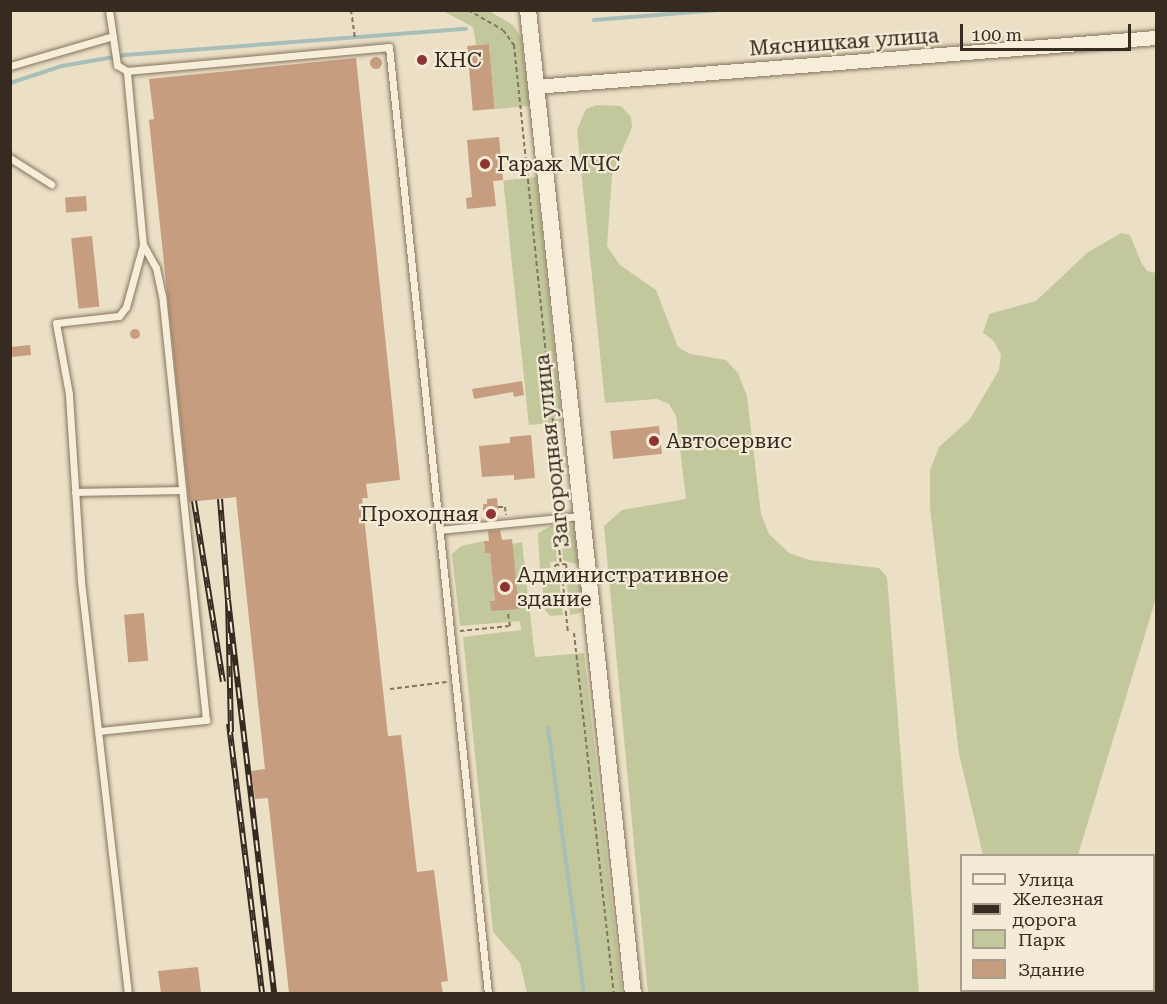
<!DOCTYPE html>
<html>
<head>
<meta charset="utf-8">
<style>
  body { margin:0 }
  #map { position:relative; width:1167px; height:1004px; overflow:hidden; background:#ebe0c6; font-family:"Roboto Serif",serif }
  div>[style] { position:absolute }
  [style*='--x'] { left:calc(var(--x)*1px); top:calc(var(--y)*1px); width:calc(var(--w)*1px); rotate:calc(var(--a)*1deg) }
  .green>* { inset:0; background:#c2c89b; transform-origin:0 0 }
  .stream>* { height:4px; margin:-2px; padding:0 2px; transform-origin:2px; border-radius:2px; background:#a7bfb8 }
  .building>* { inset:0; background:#c69d7f; transform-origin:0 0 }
  .round { border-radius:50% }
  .path>* { height:2px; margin-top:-1px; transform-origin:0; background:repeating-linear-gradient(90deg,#85735d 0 4.5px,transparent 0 7.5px) }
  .roads { filter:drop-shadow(0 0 2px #85735d) drop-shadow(0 0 2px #85735d) }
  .service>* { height:7px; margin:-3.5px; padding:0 3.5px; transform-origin:3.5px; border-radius:3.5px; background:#f6eed9 }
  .minor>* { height:14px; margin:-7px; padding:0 7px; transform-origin:7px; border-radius:7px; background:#f6eed9 }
  .tertiary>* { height:16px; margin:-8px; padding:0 8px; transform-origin:8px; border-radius:8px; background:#f6eed9 }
  .rail>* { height:6px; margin-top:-3px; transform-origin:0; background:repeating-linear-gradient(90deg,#f3ebd5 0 11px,#362b20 0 22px); box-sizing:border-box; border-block:2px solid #362b20 }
  .dots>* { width:16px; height:16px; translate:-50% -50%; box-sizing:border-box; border:3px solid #f3ebd5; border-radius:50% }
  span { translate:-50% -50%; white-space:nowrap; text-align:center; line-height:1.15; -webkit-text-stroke:4.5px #f3ebd5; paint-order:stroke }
  .street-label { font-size:21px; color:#362b20 }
  .poi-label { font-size:21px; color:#362b20 }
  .left { translate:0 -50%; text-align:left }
  .right { translate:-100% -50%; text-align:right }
  .frame { position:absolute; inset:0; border:12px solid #362b20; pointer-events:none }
  .legend { position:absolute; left:960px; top:854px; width:195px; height:138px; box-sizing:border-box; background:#f3ebd5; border:2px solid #a79e8d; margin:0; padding:8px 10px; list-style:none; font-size:18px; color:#362b20 }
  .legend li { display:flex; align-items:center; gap:12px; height:30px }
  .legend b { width:30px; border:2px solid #a79e8d }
  .scale { position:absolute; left:960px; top:24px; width:171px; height:27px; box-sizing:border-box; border:3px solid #362b20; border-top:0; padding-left:8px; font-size:18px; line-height:21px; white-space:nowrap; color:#362b20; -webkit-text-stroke:4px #f3ebd5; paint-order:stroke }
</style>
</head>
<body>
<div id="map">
  <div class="green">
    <i style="clip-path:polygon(443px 11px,489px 11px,513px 25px,521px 37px,529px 106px,495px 109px,489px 44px,476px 45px,473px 27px)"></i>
    <i style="clip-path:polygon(597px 105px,621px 106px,631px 117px,632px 127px,612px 175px,607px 246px,620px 265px,656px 290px,678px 347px,690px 354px,726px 360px,738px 373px,747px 396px,761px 514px,769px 534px,789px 553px,809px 560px,879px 568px,887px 577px,919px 993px,648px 993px,604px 526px,622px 510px,686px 499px,676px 416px,669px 404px,657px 399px,605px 403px,577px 130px,586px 109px)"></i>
    <i style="left:536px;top:177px;width:246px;height:33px;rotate:84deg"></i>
    <i style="clip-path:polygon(1121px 233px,1130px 235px,1141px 262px,1147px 271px,1156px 273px,1156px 598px,1078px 855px,983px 855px,959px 754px,930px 508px,930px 470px,939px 447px,970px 419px,999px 370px,1001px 354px,993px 340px,983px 333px,989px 314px,1036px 301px,1087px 253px)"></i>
    <i style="clip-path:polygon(569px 523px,574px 528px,578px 565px,563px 560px,560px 524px)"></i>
    <i style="clip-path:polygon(553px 525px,557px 561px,550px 562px,551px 568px,540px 569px,538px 533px)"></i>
    <i style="clip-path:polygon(484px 541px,485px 553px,490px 553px,495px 601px,490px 601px,518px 609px,512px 544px,522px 542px,535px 657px,584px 653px,622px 993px,527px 993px,520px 963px,493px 932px,463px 637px,521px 630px,520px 621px,460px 626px,452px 554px,461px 546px)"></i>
    <i style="clip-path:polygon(579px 571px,583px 607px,580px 613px,570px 615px,566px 578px)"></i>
    <i style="clip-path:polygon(552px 574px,552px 580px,559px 579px,563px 615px,550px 616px,545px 610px,541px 575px)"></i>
    <i style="clip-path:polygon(1156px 848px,1156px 993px,1112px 993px,1154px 990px)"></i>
    <i style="clip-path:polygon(972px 991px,972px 990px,1037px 991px,1036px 994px)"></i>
  </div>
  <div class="stream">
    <i style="--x:594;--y:20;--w:125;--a:-4.6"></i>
    <i style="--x:10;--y:83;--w:55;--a:-18.1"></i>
    <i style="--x:62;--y:66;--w:64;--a:-9.9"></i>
    <i style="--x:125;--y:55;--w:342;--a:-4.4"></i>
    <i style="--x:548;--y:728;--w:268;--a:82.3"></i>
  </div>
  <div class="building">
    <i style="left:489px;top:44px;width:65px;height:22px;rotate:85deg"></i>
    <i class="round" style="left:416px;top:54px;width:12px;height:12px"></i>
    <i class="round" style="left:370px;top:57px;width:12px;height:12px"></i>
    <i style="clip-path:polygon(356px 58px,400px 480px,366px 484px,368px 498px,362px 498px,388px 736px,401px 735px,417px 872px,434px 870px,448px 981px,441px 982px,443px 993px,289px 993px,268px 798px,255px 799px,251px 771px,265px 769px,236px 497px,189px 502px,149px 120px,154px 119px,149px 79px)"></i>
    <i style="clip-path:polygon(499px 137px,503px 180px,493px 181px,496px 206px,467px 209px,466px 198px,472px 197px,467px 140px)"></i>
    <i style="left:86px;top:196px;width:15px;height:21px;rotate:86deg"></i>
    <i style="left:92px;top:236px;width:71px;height:21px;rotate:84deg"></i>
    <i class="round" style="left:130px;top:329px;width:10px;height:10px"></i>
    <i style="left:30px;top:345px;width:10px;height:20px;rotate:84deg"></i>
    <i style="clip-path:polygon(522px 381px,524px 395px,514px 397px,513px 392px,474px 399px,472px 389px)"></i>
    <i style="left:659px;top:426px;width:28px;height:49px;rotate:84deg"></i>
    <i style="clip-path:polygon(531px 435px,535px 478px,514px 480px,514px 475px,482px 477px,479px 446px,510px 443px,510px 437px)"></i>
    <i style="clip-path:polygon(497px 498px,499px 518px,485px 520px,483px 504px,487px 504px,487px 499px)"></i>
    <i style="clip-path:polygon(500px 530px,502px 540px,512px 539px,519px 609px,491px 611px,490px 601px,495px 601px,490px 553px,485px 553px,484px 541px,489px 541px,488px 531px)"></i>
    <i style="left:144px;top:613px;width:48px;height:20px;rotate:85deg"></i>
    <i style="clip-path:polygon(198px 967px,201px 993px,161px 993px,158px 971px)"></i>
  </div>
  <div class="path">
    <i style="--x:351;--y:10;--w:30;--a:82"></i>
    <i style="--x:468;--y:10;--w:40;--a:29.7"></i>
    <i style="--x:503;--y:30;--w:19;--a:54"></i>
    <i style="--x:514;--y:45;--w:380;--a:84.1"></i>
    <i style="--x:498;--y:507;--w:7;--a:0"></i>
    <i style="--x:505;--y:507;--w:8;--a:83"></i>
    <i style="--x:446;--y:512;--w:38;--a:-5"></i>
    <i style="--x:557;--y:528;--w:36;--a:84"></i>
    <i style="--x:533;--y:572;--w:22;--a:-5"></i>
    <i style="--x:562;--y:574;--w:6;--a:180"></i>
    <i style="--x:556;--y:574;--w:9;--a:-96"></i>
    <i style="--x:555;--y:565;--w:11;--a:-5"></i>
    <i style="--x:566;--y:564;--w:9;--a:84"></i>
    <i style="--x:567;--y:573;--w:5;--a:169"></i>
    <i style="--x:562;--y:574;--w:59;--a:84.2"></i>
    <i style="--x:460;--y:631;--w:50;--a:-5.7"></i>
    <i style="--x:510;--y:626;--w:13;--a:-99"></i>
    <i style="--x:574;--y:633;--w:363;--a:83.7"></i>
    <i style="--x:390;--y:689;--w:57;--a:-7"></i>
  </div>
  <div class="roads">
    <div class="service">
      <i style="--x:109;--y:10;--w:56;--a:81.7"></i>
      <i style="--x:117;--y:65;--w:12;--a:31"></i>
      <i style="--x:10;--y:66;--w:107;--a:-16.2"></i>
      <i style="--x:10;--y:158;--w:49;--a:32.4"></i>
      <i style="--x:75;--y:492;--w:106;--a:-1.1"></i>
      <i style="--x:440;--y:530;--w:142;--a:-5.7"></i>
      <i style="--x:99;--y:731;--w:108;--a:-5.9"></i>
      <i style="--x:206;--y:720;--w:426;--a:-95.9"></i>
      <i style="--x:162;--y:296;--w:29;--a:-102"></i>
      <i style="--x:156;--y:268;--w:26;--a:-119"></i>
      <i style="--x:143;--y:245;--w:175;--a:-95.3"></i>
      <i style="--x:127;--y:71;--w:263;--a:-5.2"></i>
      <i style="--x:389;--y:47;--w:952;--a:84.03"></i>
      <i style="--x:128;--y:994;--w:416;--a:-96.5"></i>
      <i style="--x:81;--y:581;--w:187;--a:-93.7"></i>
      <i style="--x:69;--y:394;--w:72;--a:-100.4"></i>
      <i style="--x:56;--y:323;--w:63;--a:-6.3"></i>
      <i style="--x:119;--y:316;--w:11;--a:-52"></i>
      <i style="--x:126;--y:307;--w:64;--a:-74.7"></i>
    </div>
    <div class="minor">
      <i style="--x:535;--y:87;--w:623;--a:-4.51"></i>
    </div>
    <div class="tertiary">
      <i style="--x:528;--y:10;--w:990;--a:83.91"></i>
    </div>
  </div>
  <div class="rail">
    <i style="--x:220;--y:499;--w:101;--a:85.5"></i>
    <i style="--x:194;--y:501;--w:183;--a:80.9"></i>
    <i style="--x:229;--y:724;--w:272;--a:83"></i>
    <i style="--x:231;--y:732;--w:132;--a:-91.3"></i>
    <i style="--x:228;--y:600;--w:397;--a:83.3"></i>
  </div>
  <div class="dots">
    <i style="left:422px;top:60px;background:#8f3232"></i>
    <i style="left:485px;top:164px;background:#8f3232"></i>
    <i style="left:654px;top:441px;background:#8f3232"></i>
    <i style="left:491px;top:514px;background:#8f3232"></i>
    <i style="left:505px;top:587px;background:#8f3232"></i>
  </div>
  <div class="street-label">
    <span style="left:844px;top:42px;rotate:-4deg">Мясницкая улица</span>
    <span style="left:552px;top:451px;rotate:-96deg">Загородная улица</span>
  </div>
  <div class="poi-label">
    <span class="left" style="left:434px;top:60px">КНС</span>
    <span class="left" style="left:497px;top:164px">Гараж МЧС</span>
    <span class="left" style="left:666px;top:441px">Автосервис</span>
    <span class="right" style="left:479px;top:514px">Проходная</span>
    <span class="left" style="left:517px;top:587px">Административное<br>здание</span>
  </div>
  <div class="frame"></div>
  <ul class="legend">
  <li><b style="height:8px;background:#f6eed9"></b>Улица</li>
  <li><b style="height:8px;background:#362b20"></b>Железная дорога</li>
  <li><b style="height:16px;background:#c2c89b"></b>Парк</li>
  <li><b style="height:16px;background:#c69d7f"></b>Здание</li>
  </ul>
  <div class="scale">100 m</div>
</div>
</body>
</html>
